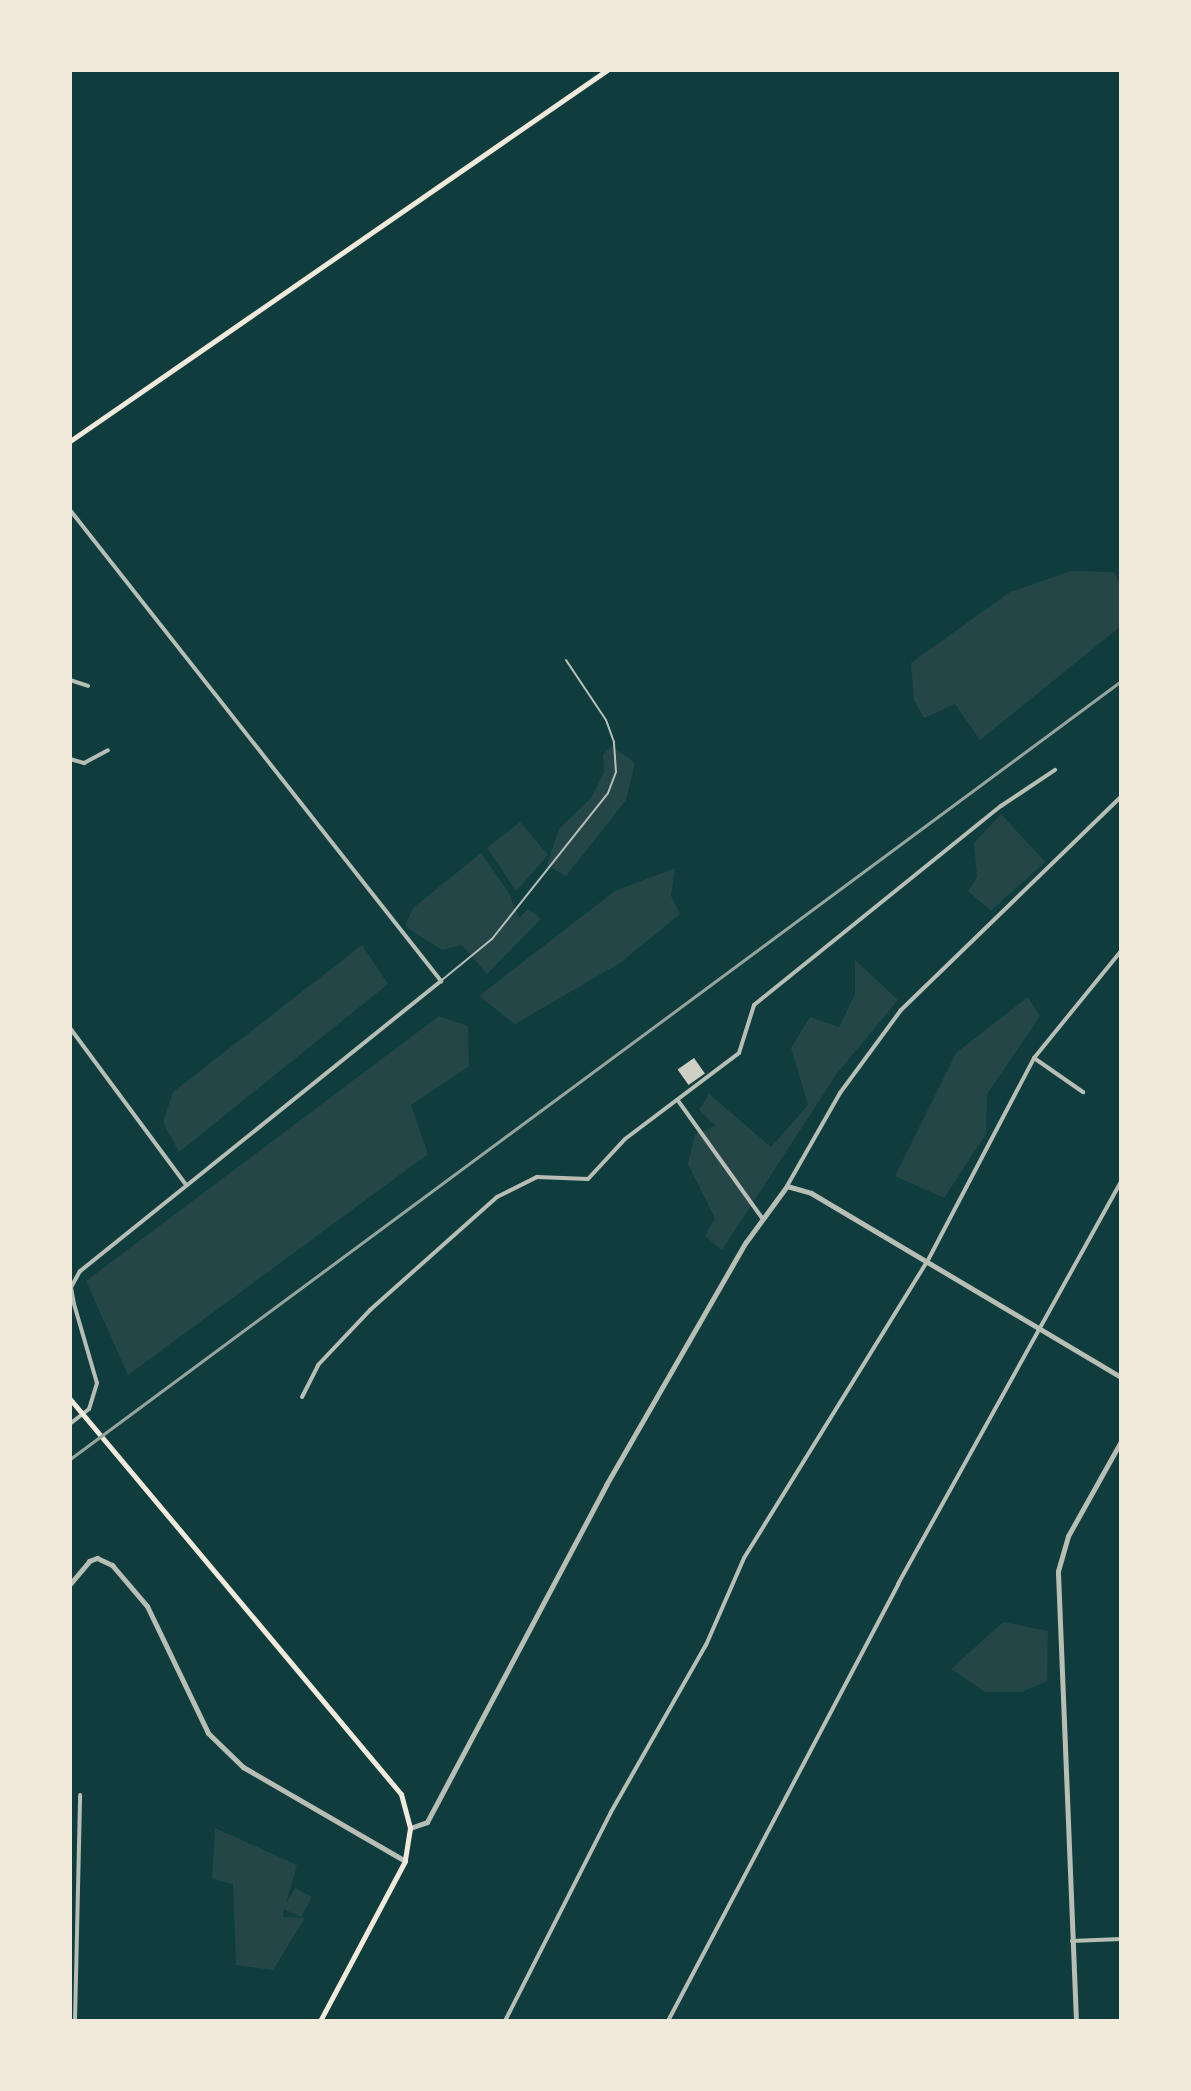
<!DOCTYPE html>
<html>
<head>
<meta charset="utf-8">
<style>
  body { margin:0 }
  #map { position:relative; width:1191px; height:2091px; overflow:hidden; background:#0f3d3e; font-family:Roboto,sans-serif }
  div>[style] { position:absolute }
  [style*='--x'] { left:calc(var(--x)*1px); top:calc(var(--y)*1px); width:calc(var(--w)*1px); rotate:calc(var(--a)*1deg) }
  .green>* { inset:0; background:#244646 }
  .building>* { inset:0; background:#cfcfc3; transform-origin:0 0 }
  .service>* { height:2px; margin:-1px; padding:0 1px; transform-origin:1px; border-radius:1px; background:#b8beb3 }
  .minor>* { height:4px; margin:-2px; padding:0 2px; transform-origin:2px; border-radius:2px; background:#b8beb3 }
  .tertiary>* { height:5px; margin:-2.5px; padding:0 2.5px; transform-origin:2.5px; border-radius:2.5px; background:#b8beb3 }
  .secondary>* { height:5px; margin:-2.5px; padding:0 2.5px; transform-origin:2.5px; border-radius:2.5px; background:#f1e9da }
  .rail>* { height:3px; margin:-1.5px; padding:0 1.5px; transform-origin:1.5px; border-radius:1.5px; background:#97a49c }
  span { translate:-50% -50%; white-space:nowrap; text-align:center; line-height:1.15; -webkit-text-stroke:6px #f1e9da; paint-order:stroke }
  .frame { position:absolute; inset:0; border:72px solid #f1e9da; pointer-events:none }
</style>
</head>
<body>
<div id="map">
  <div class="green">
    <i style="clip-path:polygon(1071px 571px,1114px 572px,1121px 585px,1121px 626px,980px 740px,955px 704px,924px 718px,914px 700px,911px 663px,1010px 592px)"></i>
    <i style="clip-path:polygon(612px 746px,635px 763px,626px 800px,566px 876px,547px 865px,559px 829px,591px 798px,604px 773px,603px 754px)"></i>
    <i style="clip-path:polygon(1001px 814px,1045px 862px,991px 911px,968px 891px,977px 877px,974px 843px)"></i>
    <i style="clip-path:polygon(520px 822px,548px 855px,516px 891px,487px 848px)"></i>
    <i style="clip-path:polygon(481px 853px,509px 893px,519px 918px,528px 909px,541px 919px,487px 974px,462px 945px,442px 950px,405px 926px,413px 908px)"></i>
    <i style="clip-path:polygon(675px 868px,671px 896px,680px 914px,620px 963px,515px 1024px,479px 996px,615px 891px)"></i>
    <i style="clip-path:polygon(362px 945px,388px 984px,179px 1152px,163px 1122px,173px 1092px)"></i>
    <i style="clip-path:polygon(855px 960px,898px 1000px,838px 1072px,722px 1250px,705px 1236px,715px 1218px,688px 1164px,695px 1134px,716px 1126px,699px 1110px,709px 1094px,771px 1147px,808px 1105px,791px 1048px,810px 1017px,839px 1027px,855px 994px)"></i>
    <i style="clip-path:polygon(1028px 997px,1040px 1016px,987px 1094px,986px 1134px,944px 1198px,895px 1176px,956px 1053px)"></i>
    <i style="clip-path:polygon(439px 1016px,468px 1026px,469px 1066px,411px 1105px,428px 1154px,128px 1375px,86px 1281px)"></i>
    <i style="clip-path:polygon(1003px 1622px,1048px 1631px,1047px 1681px,1022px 1692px,985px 1692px,951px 1669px)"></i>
    <i style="clip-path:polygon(215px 1828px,297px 1865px,286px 1904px,295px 1888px,312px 1897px,301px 1917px,284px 1909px,283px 1917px,305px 1918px,273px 1970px,236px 1965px,233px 1884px,212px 1879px)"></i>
  </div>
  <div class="building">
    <i style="left:694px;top:1058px;width:19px;height:20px;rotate:55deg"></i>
  </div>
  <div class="service">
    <i style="--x:442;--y:980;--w:65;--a:-39.4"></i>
    <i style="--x:492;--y:939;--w:186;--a:-51.5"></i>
    <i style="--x:608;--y:793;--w:22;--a:-69"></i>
    <i style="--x:616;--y:772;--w:30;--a:-94"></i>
    <i style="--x:614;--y:742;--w:23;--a:-110"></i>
    <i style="--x:606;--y:720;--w:72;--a:-123.7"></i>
  </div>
  <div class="minor">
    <i style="--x:70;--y:510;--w:600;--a:51.77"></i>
    <i style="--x:441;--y:981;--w:463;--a:141.2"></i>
    <i style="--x:80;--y:1271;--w:18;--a:119"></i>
    <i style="--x:71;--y:1287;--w:17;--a:80"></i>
    <i style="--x:74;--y:1304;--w:82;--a:73.8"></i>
    <i style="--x:97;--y:1383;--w:27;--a:107"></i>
    <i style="--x:89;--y:1409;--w:24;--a:142"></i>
    <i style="--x:70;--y:680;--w:19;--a:18"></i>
    <i style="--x:70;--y:759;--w:15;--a:16"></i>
    <i style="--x:84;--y:763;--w:27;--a:-28"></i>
    <i style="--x:70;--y:1028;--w:195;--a:53.5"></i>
    <i style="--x:1034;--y:1058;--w:60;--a:34.8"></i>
    <i style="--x:679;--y:1102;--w:143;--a:54.4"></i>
    <i style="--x:787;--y:1186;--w:107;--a:-60.3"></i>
    <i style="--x:840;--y:1093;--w:103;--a:-53.7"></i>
    <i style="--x:901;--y:1010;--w:306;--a:-44.1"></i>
    <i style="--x:302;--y:1397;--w:36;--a:-63"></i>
    <i style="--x:318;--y:1365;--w:76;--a:-46.6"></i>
    <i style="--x:370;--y:1310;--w:170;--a:-41.7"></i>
    <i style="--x:497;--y:1197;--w:45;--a:-26.6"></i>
    <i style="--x:537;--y:1177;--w:51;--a:2.2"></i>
    <i style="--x:588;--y:1179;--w:54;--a:-47.2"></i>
    <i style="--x:625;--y:1139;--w:143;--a:-37"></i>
    <i style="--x:739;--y:1053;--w:50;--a:-72.6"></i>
    <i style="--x:754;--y:1005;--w:317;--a:-38.9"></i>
    <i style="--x:1001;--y:806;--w:65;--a:-33.7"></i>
    <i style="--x:1072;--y:1941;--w:49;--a:-2.3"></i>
    <i style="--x:75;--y:2021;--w:226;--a:-88.7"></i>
    <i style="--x:505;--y:2021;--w:234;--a:-63.1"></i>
    <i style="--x:611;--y:1812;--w:192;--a:-60.4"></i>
    <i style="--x:706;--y:1645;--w:95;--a:-66.4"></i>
    <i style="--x:744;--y:1558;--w:348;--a:-58.3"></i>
    <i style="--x:927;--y:1262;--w:230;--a:-62.3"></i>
    <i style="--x:1034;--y:1058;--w:138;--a:-50.9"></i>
    <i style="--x:668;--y:2021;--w:494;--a:-62.2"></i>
    <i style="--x:898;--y:1584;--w:461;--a:-61"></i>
  </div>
  <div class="tertiary">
    <i style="--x:70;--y:1584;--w:30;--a:-50"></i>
    <i style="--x:89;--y:1561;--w:9;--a:-21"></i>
    <i style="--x:97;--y:1558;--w:17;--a:25"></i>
    <i style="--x:112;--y:1565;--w:54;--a:49.5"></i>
    <i style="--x:147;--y:1606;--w:141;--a:64.3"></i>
    <i style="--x:208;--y:1733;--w:49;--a:44.2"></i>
    <i style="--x:243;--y:1767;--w:187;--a:30.1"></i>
    <i style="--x:410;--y:1828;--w:18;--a:-19"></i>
    <i style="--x:427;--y:1822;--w:382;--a:-62"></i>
    <i style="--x:606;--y:1485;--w:280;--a:-60.1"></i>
    <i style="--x:746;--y:1242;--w:69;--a:-53.8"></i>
    <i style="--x:787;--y:1186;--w:25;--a:16"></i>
    <i style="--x:811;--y:1193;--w:360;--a:30.7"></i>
    <i style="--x:1076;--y:2021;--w:450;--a:-92.3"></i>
    <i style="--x:1058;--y:1571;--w:36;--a:-74"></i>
    <i style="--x:1068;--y:1536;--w:109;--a:-60.8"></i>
  </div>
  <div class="secondary">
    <i style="--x:70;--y:441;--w:653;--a:-34.64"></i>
    <i style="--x:70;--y:1399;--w:515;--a:50.04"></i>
    <i style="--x:401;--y:1794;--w:35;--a:75"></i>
    <i style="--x:410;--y:1828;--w:33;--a:99"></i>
    <i style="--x:405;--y:1861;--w:181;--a:118"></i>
  </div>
  <div class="rail">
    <i style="--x:70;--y:1459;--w:1308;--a:-36.51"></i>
  </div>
  <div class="frame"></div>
</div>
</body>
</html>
